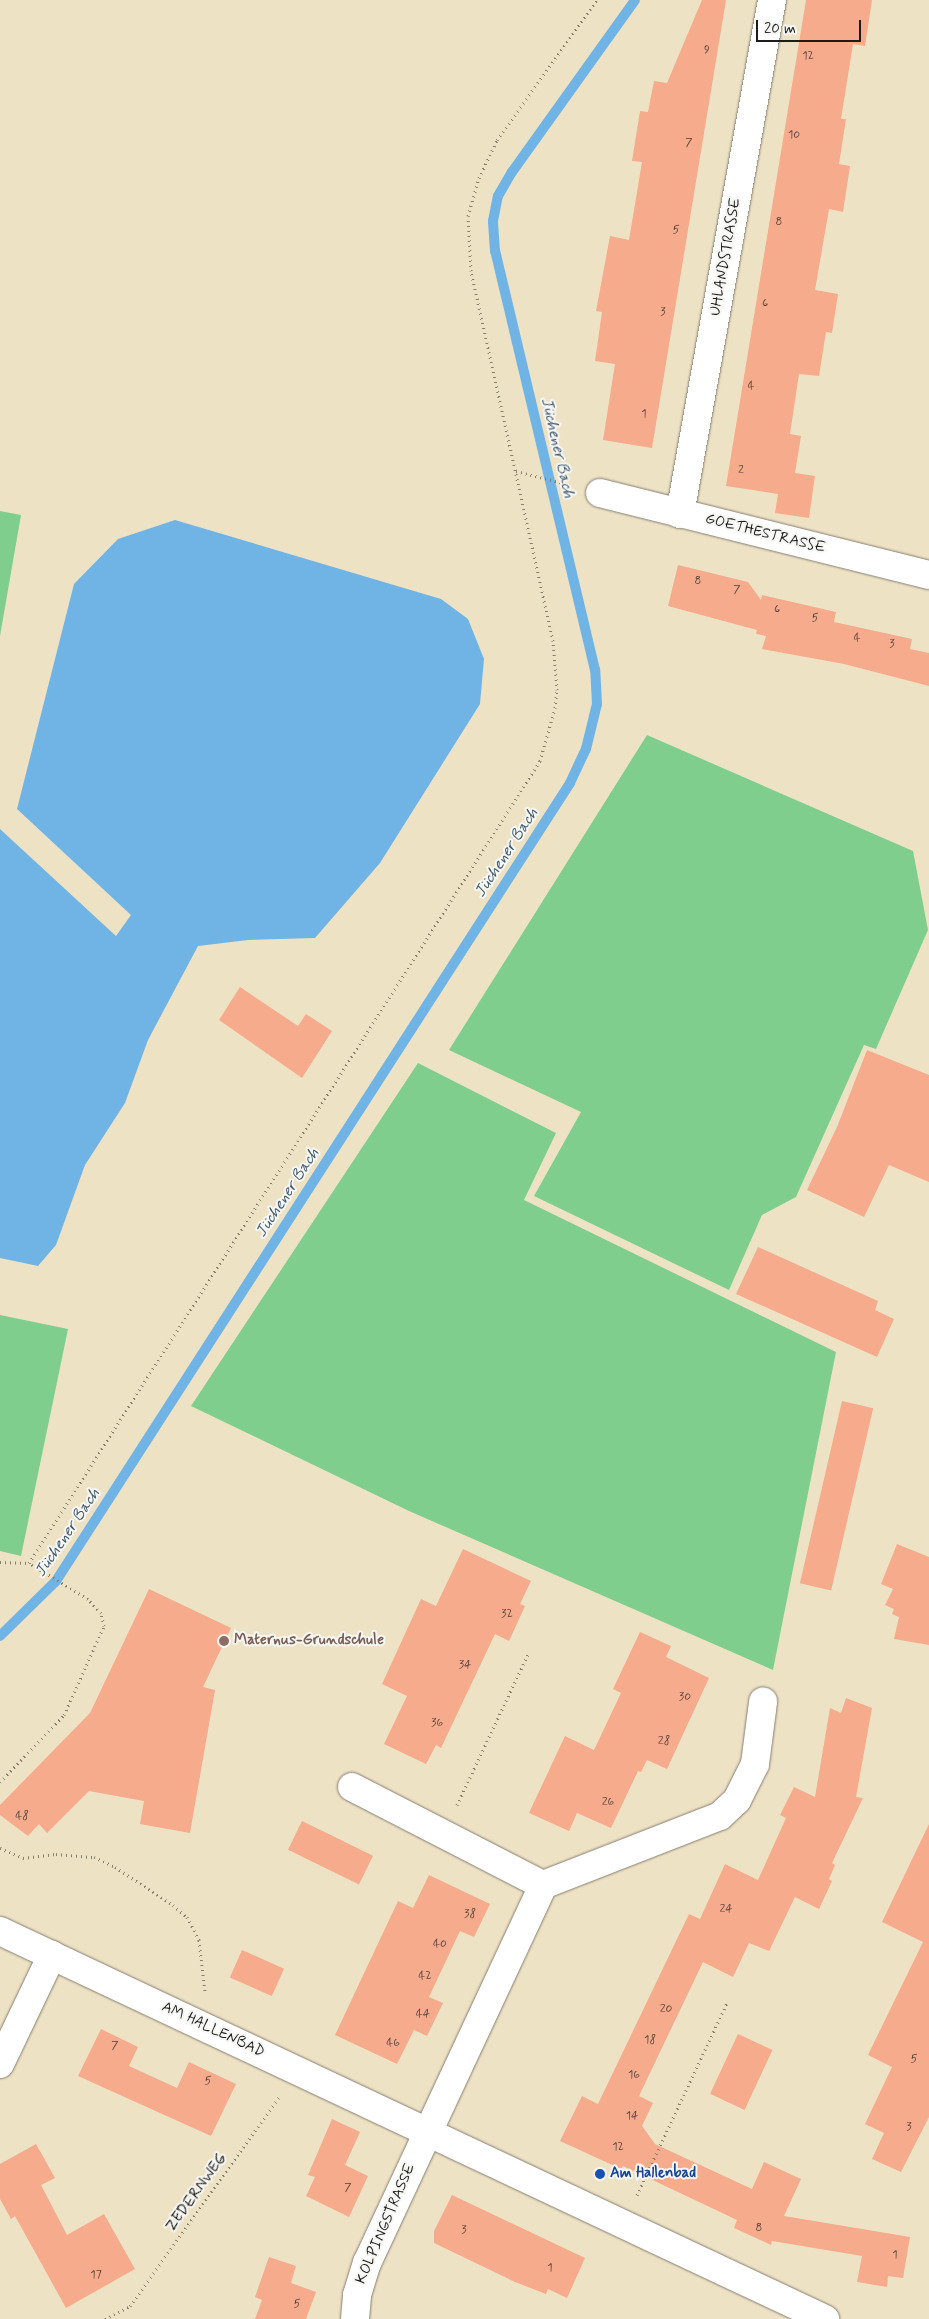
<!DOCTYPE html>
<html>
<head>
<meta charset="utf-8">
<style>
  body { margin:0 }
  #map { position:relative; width:929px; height:2319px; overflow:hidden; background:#eee2c5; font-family:Mynerve,sans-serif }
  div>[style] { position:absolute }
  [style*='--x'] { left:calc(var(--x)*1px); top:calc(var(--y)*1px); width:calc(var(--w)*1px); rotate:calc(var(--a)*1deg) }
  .green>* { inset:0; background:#7fce8e }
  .water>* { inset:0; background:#70b4e6 }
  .stream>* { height:10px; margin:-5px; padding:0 5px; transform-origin:5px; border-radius:5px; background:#70b4e6 }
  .building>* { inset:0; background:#f5ab8c; transform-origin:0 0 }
  .path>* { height:3px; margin-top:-1.5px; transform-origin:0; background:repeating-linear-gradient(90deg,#857f70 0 1px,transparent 0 5px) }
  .roads { filter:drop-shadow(0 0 1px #857f70) drop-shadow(0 0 1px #857f70) }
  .minor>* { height:28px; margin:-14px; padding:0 14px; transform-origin:14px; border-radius:14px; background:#fff }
  .dots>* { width:14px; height:14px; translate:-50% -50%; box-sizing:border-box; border:2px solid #f6f6f2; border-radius:50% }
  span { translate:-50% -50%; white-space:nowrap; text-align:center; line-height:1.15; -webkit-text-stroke:4px #f6f6f2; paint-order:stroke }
  .number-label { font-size:12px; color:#524038 }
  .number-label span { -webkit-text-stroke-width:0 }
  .street-label { font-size:15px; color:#1c1c1c }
  .education-label { font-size:15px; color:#785e54; font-weight:700 }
  .left { translate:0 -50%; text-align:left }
  .transit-label { font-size:15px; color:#164399; font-weight:700 }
  .water-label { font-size:16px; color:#3e596d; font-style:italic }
  .scale { position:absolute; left:756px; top:20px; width:105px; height:22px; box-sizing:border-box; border:2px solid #1c1c1c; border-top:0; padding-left:6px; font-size:15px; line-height:18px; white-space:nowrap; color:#1c1c1c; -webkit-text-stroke:4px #f6f6f2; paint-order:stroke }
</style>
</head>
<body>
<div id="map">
  <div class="green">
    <i style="clip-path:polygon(0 511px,21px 515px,0 636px)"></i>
    <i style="clip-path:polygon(647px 735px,913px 851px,928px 930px,876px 1049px,864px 1045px,796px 1197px,762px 1215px,729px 1290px,534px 1196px,581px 1112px,449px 1050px)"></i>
    <i style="clip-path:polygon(418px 1063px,556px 1133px,524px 1200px,836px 1352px,773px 1670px,409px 1511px,191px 1406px)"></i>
    <i style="clip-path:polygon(0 1315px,68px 1329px,21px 1556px,0 1551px)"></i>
  </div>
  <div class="water">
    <i style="clip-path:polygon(175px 520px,441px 599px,468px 619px,484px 659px,480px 704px,380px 863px,315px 938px,248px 940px,198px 946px,148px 1040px,125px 1103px,85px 1165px,56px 1245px,38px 1266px,0 1258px,0 829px,116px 936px,131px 915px,17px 809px,74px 584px,118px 539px)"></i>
  </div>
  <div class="stream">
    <i style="--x:0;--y:1636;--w:78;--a:-44.5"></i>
    <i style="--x:56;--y:1581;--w:949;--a:-57.21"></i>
    <i style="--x:570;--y:783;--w:38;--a:-65"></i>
    <i style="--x:586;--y:749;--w:46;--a:-76.3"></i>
    <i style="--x:597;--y:704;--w:34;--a:-93"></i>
    <i style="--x:595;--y:670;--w:431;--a:-103.4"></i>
    <i style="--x:495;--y:251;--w:30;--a:-94"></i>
    <i style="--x:493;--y:221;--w:25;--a:-79"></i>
    <i style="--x:498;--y:196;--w:28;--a:-60"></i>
    <i style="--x:512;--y:172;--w:211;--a:-54.4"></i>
  </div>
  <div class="building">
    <i style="clip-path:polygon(702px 0,726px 0,652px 448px,603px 440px,615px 364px,595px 361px,602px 312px,596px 311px,610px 236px,629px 240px,642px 162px,632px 161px,640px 111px,648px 112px,654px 81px,667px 83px)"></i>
    <i style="clip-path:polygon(806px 0,872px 0,865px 46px,853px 44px,841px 119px,846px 119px,839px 164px,850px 166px,843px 212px,829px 209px,815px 290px,838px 294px,832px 333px,826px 332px,819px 376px,799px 374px,790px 434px,801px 436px,795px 473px,815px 476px,809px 518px,775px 513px,778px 494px,726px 486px)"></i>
    <i style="clip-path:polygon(678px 565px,748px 582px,761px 600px,762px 595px,836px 612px,834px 622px,912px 639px,910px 649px,929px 653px,929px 686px,844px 664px,762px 649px,766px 636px,756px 634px,757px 630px,668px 606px)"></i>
    <i style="clip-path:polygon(240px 987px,298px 1026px,306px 1014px,332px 1031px,302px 1078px,219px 1020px)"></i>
    <i style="clip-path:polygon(867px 1050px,929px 1075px,929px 1182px,889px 1165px,864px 1217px,807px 1190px,837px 1127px)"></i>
    <i style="clip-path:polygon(758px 1247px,878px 1301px,875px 1310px,894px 1319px,877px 1357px,736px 1294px)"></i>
    <i style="left:842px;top:1401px;width:32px;height:187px;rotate:13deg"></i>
    <i style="clip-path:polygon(897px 1544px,929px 1557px,929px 1645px,894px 1639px,899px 1617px,892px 1614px,894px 1609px,885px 1605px,893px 1589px,881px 1584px)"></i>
    <i style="clip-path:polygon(463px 1549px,531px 1581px,520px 1604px,525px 1606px,509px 1641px,495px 1634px,441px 1748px,436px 1745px,426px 1764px,384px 1744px,407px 1696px,382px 1684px,421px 1599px,436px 1606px)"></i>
    <i style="clip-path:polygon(149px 1589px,231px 1628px,203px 1687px,215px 1690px,190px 1833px,140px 1824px,144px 1801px,89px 1791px,47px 1833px,39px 1824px,28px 1836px,0 1815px,0 1805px,90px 1713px)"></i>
    <i style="clip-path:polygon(640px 1632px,671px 1646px,666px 1657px,709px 1678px,667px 1769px,647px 1760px,641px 1772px,638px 1771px,611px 1828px,577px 1813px,569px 1831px,529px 1813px,565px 1736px,594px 1750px,621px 1693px,613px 1689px)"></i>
    <i style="clip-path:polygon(846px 1698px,872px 1708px,856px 1797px,863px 1798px,832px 1863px,835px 1865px,829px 1879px,832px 1881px,819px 1909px,795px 1897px,769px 1951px,749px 1943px,733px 1977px,703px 1962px,639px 2096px,653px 2103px,642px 2126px,655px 2144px,752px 2189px,764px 2162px,801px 2179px,784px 2216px,910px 2237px,903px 2278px,888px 2276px,887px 2287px,857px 2282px,862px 2256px,772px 2241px,771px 2245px,734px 2228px,737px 2220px,623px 2166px,621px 2169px,560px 2141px,582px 2096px,598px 2104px,689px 1914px,700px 1919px,725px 1864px,758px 1880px,786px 1818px,780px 1815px,794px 1787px,815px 1797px,830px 1708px,841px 1713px)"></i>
    <i style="left:302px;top:1821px;width:79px;height:32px;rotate:26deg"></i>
    <i style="clip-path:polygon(929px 1824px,929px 2117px,901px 2172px,872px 2159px,884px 2133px,865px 2124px,892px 2067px,868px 2055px,923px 1942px,882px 1922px)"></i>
    <i style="clip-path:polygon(429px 1875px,490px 1904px,474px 1937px,460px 1931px,429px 1997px,443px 2003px,427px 2036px,414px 2030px,397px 2064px,335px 2035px,398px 1901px,413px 1908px)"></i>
    <i style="left:242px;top:1950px;width:46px;height:30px;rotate:24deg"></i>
    <i style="clip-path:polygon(101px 2029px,138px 2047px,129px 2066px,177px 2088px,189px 2062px,236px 2084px,211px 2136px,78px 2076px)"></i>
    <i style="left:738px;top:2034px;width:38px;height:66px;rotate:25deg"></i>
    <i style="clip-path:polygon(332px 2119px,360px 2132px,345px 2165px,368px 2176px,349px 2217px,306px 2196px,315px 2177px,308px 2175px)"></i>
    <i style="clip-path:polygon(36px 2144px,55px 2178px,41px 2185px,67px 2235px,104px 2214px,135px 2269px,66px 2308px,15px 2216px,11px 2219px,0 2199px,0 2164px)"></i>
    <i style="clip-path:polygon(452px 2195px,585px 2258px,567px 2298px,548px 2289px,546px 2294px,515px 2282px,434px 2243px,434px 2231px)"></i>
    <i style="clip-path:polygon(269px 2257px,296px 2266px,291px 2283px,316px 2292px,306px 2319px,255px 2319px,262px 2300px,255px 2297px)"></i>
  </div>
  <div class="path">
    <i style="--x:516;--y:471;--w:57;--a:14.3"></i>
    <i style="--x:0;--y:1562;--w:29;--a:2"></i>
    <i style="--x:29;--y:1563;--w:951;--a:-57.5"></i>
    <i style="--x:540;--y:761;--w:55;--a:-74.2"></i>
    <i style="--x:555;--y:708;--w:18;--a:-84"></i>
    <i style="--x:557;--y:690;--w:49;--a:-94.7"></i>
    <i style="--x:553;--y:641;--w:379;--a:-102.5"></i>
    <i style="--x:471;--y:271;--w:55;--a:-93.1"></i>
    <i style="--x:468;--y:216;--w:40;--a:-74"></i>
    <i style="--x:479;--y:178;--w:42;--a:-64.7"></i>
    <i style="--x:497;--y:140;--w:172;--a:-54.5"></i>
    <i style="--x:0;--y:1782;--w:93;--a:-46.3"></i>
    <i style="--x:64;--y:1715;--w:98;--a:-65.8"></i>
    <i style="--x:104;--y:1626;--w:13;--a:-103"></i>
    <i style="--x:101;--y:1613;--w:19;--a:-133"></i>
    <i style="--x:88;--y:1599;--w:69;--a:-148.6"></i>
    <i style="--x:457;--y:1805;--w:169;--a:-64.8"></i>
    <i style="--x:0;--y:1848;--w:25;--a:23"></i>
    <i style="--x:23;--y:1858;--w:33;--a:-7"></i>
    <i style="--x:56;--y:1854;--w:38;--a:5"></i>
    <i style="--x:94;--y:1857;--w:23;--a:25"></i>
    <i style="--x:115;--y:1867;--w:69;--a:33.2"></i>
    <i style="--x:173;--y:1905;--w:18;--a:41"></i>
    <i style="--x:187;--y:1917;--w:26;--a:62"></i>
    <i style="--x:199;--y:1940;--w:52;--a:83.4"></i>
    <i style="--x:637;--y:2195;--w:214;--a:-64.9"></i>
    <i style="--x:105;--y:2319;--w:28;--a:-27"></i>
    <i style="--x:130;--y:2306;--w:257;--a:-54.5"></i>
  </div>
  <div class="roads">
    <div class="minor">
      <i style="--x:600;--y:493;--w:339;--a:14"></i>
      <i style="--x:680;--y:514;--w:522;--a:-79.85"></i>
      <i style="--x:352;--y:1787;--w:215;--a:27.2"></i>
      <i style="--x:0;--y:1931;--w:912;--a:25.19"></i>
      <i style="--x:0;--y:2064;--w:121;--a:-64.5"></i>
      <i style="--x:355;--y:2319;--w:24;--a:-85"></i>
      <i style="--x:357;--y:2295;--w:34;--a:-73"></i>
      <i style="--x:367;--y:2263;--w:417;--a:-65"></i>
      <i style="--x:543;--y:1885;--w:190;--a:-21.3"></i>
      <i style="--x:720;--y:1816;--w:23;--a:-43"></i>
      <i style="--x:737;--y:1800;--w:40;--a:-63.4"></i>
      <i style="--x:755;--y:1764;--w:63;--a:-82.6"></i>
    </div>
  </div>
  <div class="dots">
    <i style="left:224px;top:1641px;background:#8d6e63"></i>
    <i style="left:600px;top:2174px;background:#1a4fb4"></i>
  </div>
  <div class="number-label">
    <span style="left:707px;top:51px">9</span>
    <span style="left:808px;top:57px">12</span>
    <span style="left:794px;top:136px">10</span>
    <span style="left:689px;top:144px">7</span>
    <span style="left:779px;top:223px">8</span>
    <span style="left:676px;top:231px">5</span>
    <span style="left:765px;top:304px">6</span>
    <span style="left:663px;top:313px">3</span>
    <span style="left:751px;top:387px">4</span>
    <span style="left:644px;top:415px">1</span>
    <span style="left:741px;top:471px">2</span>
    <span style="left:698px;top:582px">8</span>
    <span style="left:737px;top:591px">7</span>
    <span style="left:777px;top:610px">6</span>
    <span style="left:815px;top:619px">5</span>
    <span style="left:857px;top:639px">4</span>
    <span style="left:892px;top:645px">3</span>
    <span style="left:507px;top:1615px">32</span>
    <span style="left:465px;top:1666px">34</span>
    <span style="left:685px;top:1698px">30</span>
    <span style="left:437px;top:1724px">36</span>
    <span style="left:664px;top:1742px">28</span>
    <span style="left:608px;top:1803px">26</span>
    <span style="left:22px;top:1817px">48</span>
    <span style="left:726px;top:1910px">24</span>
    <span style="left:470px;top:1915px">38</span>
    <span style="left:440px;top:1945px">40</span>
    <span style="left:425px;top:1977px">42</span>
    <span style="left:666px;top:2010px">20</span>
    <span style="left:423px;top:2015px">44</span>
    <span style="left:650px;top:2041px">18</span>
    <span style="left:393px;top:2044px">46</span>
    <span style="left:115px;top:2047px">7</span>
    <span style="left:914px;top:2060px">5</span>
    <span style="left:634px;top:2076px">16</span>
    <span style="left:208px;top:2082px">5</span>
    <span style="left:632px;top:2117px">14</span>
    <span style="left:909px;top:2128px">3</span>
    <span style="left:618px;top:2148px">12</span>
    <span style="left:348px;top:2189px">7</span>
    <span style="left:759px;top:2229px">8</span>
    <span style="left:464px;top:2231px">3</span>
    <span style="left:895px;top:2256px">1</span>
    <span style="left:550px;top:2269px">1</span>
    <span style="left:96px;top:2276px">17</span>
    <span style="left:297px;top:2305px">5</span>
  </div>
  <div class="street-label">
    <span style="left:726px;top:257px;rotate:-80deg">UHLANDSTRASSE</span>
    <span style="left:765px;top:534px;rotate:14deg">GOETHESTRASSE</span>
    <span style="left:213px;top:2030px;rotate:25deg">AM HALLENBAD</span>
    <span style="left:197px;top:2193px;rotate:-54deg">ZEDERNWEG</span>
    <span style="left:386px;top:2224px;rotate:-67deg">KOLPINGSTRASSE</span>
  </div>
  <div class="education-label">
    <span class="left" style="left:234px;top:1641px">Maternus-Grundschule</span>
  </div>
  <div class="transit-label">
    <span class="left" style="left:610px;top:2174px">Am Hallenbad</span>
  </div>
  <div class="water-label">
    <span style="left:557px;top:448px;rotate:77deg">Jüchener Bach</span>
    <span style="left:507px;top:853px;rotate:-57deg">Jüchener Bach</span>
    <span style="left:288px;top:1193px;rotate:-57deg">Jüchener Bach</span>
    <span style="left:68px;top:1533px;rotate:-56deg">Jüchener Bach</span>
  </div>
  <div class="scale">20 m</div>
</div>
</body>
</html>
